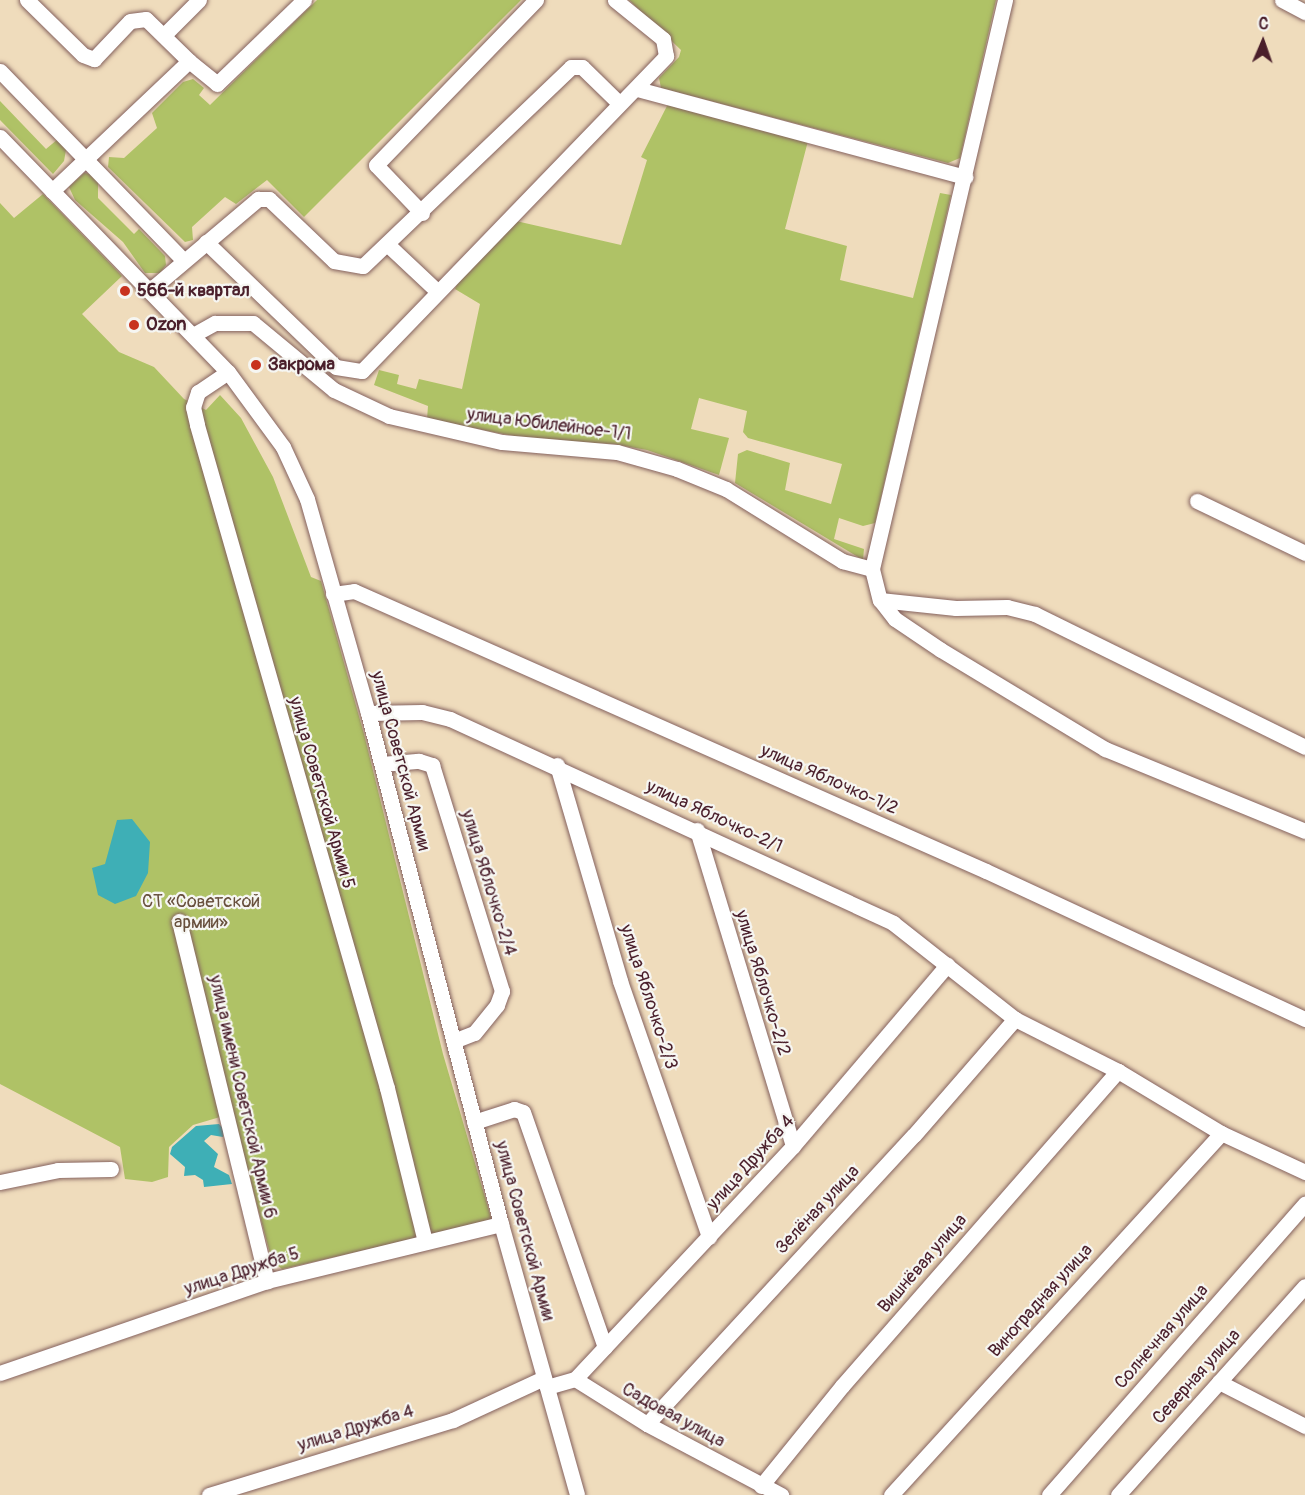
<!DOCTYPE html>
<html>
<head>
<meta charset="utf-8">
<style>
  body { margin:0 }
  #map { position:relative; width:1305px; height:1495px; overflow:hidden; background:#efdcbc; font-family:Pangolin,sans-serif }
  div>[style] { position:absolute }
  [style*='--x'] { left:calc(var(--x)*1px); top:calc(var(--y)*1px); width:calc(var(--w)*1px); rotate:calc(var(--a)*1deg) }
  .green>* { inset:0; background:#afc266 }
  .water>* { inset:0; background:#3eafb6 }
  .roads { filter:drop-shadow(0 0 2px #84615e) drop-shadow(0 0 2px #84615e) }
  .minor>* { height:15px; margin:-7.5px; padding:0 7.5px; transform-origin:7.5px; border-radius:7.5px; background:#fff }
  .dots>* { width:16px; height:16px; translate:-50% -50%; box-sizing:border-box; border:3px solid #f6f6f2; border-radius:50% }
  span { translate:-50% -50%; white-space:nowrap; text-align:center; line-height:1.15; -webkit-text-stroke:4.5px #f6f6f2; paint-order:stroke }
  .poi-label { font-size:18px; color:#4a1f2b; font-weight:700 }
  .left { translate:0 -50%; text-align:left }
  .street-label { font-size:18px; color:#4a1f2b }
  .park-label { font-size:18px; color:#68503d }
  .north { position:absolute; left:1233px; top:12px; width:60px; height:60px; -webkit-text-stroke:4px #f6f6f2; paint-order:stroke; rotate:2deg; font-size:16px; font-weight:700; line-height:24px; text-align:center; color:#4a1f2b }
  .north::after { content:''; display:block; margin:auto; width:21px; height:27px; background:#4a1f2b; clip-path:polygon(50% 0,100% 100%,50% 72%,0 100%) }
</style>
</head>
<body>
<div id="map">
  <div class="green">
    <i style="clip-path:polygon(317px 0,521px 0,304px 217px,267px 180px,236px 204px,225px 197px,192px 227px,193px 240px,185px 242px,108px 167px,109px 157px,124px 158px,157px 128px,152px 113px,183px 82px,193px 79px,204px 88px,199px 95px,210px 105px)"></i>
    <i style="clip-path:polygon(629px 0,996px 0,960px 158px,948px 163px,661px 88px,659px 78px,679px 57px,681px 50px)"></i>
    <i style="clip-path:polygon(0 101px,46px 149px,58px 139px,66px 150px,64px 161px,53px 174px,0 120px)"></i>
    <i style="clip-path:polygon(668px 104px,808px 141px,785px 229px,847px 246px,840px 280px,913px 298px,940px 193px,951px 195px,875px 523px,863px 526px,839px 518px,834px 539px,864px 549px,863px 560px,735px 483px,738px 454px,747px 450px,790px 463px,785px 490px,831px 504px,842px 464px,748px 438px,743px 432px,747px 411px,699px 398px,691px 429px,729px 438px,719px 475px,647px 450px,613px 444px,534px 440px,427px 419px,428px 406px,374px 385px,379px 370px,399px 375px,397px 384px,416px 389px,419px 379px,462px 389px,480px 304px,455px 289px,459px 279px,516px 221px,621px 245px,647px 160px,641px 157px)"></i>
    <i style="clip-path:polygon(84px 173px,92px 174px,98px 182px,98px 198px,134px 234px,139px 229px,165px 256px,166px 265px,160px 273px,145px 273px,123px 242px,75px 200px,69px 187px)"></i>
    <i style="clip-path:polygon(43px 194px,122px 276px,82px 314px,119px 352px,154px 367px,184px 399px,206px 410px,220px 395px,241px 418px,273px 477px,311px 577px,321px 581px,364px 734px,443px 1054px,492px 1221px,282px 1269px,272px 1261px,234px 1119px,220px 1117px,193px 1125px,169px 1147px,168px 1177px,152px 1182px,125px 1179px,120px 1147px,0 1084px,0 203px,14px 218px)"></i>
  </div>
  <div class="water">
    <i style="clip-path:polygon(132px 819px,150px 842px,148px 873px,136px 896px,115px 904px,98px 895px,92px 868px,105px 864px,117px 820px)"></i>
    <i style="clip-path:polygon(219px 1124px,224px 1129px,223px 1137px,211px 1135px,204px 1141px,218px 1154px,214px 1167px,229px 1175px,232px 1184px,204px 1187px,203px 1180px,195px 1175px,184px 1176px,185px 1167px,170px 1154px,172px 1147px,196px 1126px)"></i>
  </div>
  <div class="roads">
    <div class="minor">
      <i style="--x:27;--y:0;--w:78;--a:44.5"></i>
      <i style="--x:83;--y:55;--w:12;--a:20"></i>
      <i style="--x:94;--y:59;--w:52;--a:-46.5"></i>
      <i style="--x:130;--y:21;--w:16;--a:-7"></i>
      <i style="--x:146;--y:19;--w:60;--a:44.3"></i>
      <i style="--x:1005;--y:0;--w:584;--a:103.16"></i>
      <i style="--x:872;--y:569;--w:32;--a:76"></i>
      <i style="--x:880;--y:600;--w:24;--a:52"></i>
      <i style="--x:895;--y:619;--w:55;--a:34"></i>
      <i style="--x:941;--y:650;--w:192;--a:31.1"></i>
      <i style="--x:1105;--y:749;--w:216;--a:22.3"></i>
      <i style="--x:1282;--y:0;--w:26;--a:28"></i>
      <i style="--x:165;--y:34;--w:48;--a:-45"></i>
      <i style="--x:0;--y:71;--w:263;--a:45.9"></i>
      <i style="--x:637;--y:89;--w:340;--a:15"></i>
      <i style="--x:0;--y:137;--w:327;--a:45.9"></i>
      <i style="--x:228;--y:372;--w:93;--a:53.7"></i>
      <i style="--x:283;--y:447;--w:57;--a:65.2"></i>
      <i style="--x:307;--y:499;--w:223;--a:74.1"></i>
      <i style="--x:368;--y:713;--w:528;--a:75.41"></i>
      <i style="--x:501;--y:1224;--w:281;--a:74.3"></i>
      <i style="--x:52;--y:191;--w:189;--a:-43.5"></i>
      <i style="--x:189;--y:61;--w:36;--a:39"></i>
      <i style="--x:217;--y:84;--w:121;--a:-44"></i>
      <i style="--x:422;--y:213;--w:66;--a:-133.8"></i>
      <i style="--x:376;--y:165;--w:230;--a:-45.9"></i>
      <i style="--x:206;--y:242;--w:180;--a:43.9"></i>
      <i style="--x:336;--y:367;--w:26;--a:9"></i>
      <i style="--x:362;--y:371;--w:438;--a:-46"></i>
      <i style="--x:666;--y:56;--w:17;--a:-100"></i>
      <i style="--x:663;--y:39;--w:62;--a:-140.9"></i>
      <i style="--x:388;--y:245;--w:67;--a:43.2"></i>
      <i style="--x:149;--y:291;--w:143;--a:-40.2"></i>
      <i style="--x:258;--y:199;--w:11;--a:0"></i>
      <i style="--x:269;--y:199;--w:90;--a:43.6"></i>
      <i style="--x:334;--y:261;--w:29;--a:10"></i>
      <i style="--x:363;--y:266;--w:288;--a:-43.7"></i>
      <i style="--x:571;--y:67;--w:11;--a:0"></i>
      <i style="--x:582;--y:67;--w:52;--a:44.2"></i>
      <i style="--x:193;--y:335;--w:25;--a:-29"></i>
      <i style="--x:215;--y:323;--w:38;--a:0"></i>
      <i style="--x:253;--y:323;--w:105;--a:39.6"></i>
      <i style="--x:334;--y:390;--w:61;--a:25.3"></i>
      <i style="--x:389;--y:416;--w:116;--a:13"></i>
      <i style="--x:502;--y:442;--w:115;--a:5"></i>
      <i style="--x:617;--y:452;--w:62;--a:15.8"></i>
      <i style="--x:677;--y:469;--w:53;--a:22.2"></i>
      <i style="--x:726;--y:489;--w:137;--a:31.8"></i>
      <i style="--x:842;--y:561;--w:31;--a:15"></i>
      <i style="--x:228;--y:372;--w:36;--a:146"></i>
      <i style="--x:198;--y:392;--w:16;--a:108"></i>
      <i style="--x:193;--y:407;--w:18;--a:77"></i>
      <i style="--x:197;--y:425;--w:690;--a:74.01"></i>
      <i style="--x:387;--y:1088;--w:158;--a:76.1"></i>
      <i style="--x:1197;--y:501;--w:120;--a:25.7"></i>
      <i style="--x:333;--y:594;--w:21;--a:-8"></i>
      <i style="--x:354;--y:591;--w:691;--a:23.9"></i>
      <i style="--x:986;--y:871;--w:352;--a:24.9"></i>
      <i style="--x:880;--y:600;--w:76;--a:6"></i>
      <i style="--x:956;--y:608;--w:51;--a:-1.1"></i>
      <i style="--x:1007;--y:607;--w:29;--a:14"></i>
      <i style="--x:1035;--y:614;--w:301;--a:26.2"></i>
      <i style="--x:368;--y:713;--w:54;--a:-1.1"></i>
      <i style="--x:422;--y:712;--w:29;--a:14"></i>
      <i style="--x:450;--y:719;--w:488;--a:24.7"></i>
      <i style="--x:893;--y:923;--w:155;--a:38.2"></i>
      <i style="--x:1015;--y:1019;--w:115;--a:26.8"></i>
      <i style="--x:1118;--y:1071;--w:120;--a:31"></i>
      <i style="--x:1221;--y:1133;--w:93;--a:24.9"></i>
      <i style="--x:382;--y:764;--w:37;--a:-5"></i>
      <i style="--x:419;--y:761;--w:14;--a:17"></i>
      <i style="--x:432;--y:765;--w:237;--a:72.8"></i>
      <i style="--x:502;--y:991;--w:15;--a:110"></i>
      <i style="--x:497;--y:1005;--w:36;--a:129"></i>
      <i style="--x:474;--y:1033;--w:22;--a:159"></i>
      <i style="--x:557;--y:765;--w:225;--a:73.7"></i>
      <i style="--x:620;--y:981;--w:271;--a:70.8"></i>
      <i style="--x:697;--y:830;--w:330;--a:73.1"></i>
      <i style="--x:179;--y:921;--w:371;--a:76.3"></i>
      <i style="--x:474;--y:1122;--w:42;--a:-18"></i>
      <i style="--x:514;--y:1109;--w:9;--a:18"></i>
      <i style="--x:523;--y:1112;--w:249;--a:70.8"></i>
      <i style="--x:0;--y:1182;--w:59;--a:-11.7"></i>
      <i style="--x:58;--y:1170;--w:53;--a:-1.1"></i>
      <i style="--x:0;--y:1373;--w:282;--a:-19"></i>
      <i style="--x:267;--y:1281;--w:241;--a:-13.7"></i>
      <i style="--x:575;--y:1379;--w:319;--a:-46.9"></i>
      <i style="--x:793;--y:1146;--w:238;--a:-49.6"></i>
      <i style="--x:1219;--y:1382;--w:97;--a:27.1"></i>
      <i style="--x:547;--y:1387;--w:29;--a:-16"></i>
      <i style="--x:575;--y:1379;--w:85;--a:32"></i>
      <i style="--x:647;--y:1424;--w:152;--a:27.9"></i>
      <i style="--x:647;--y:1424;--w:393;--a:-47.3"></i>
      <i style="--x:914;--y:1135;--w:154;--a:-49"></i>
      <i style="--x:761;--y:1486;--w:129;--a:-51"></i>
      <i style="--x:842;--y:1386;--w:419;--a:-48.8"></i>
      <i style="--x:209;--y:1495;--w:255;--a:-17.1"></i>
      <i style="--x:453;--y:1420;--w:100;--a:-24.8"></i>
      <i style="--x:891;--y:1495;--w:490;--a:-47.6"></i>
      <i style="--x:1049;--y:1495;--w:388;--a:-48.7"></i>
      <i style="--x:1118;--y:1495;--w:280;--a:-48.2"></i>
    </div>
  </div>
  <div class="dots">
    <i style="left:125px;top:291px;background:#c8321e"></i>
    <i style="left:134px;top:325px;background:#c8321e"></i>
    <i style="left:256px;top:365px;background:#c8321e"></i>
  </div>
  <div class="poi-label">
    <span class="left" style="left:137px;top:291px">566-й квартал</span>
    <span class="left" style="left:146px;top:325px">Ozon</span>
    <span class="left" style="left:268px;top:365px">Закрома</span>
  </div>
  <div class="street-label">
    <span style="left:549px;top:425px;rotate:7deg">улица Юбилейное-1/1</span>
    <span style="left:400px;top:761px;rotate:75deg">улица Советской Армии</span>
    <span style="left:829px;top:780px;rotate:24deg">улица Яблочко-1/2</span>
    <span style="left:321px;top:793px;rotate:74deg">улица Советской Армии 5</span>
    <span style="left:714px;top:817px;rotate:25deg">улица Яблочко-2/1</span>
    <span style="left:488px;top:883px;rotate:73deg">улица Яблочко-2/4</span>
    <span style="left:762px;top:983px;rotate:73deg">улица Яблочко-2/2</span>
    <span style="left:648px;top:997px;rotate:72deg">улица Яблочко-2/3</span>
    <span style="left:242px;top:1097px;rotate:77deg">улица имени Советской Армии 6</span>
    <span style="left:751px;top:1163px;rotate:-48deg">улица Дружба 4</span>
    <span style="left:818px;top:1210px;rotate:-47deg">Зелёная улица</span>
    <span style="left:524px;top:1231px;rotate:75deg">улица Советской Армии</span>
    <span style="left:923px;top:1264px;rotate:-49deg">Вишнёвая улица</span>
    <span style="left:242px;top:1272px;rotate:-18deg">улица Дружба 5</span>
    <span style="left:1041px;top:1301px;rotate:-48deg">Виноградная улица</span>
    <span style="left:1162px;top:1337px;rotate:-49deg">Солнечная улица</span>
    <span style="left:1197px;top:1377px;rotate:-48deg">Северная улица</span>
    <span style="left:673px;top:1416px;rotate:29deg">Садовая улица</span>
    <span style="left:356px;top:1429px;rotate:-17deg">улица Дружба 4</span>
  </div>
  <div class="park-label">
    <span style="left:201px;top:913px">СТ «Советской<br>армии»</span>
  </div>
  <div class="north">С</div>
</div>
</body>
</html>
